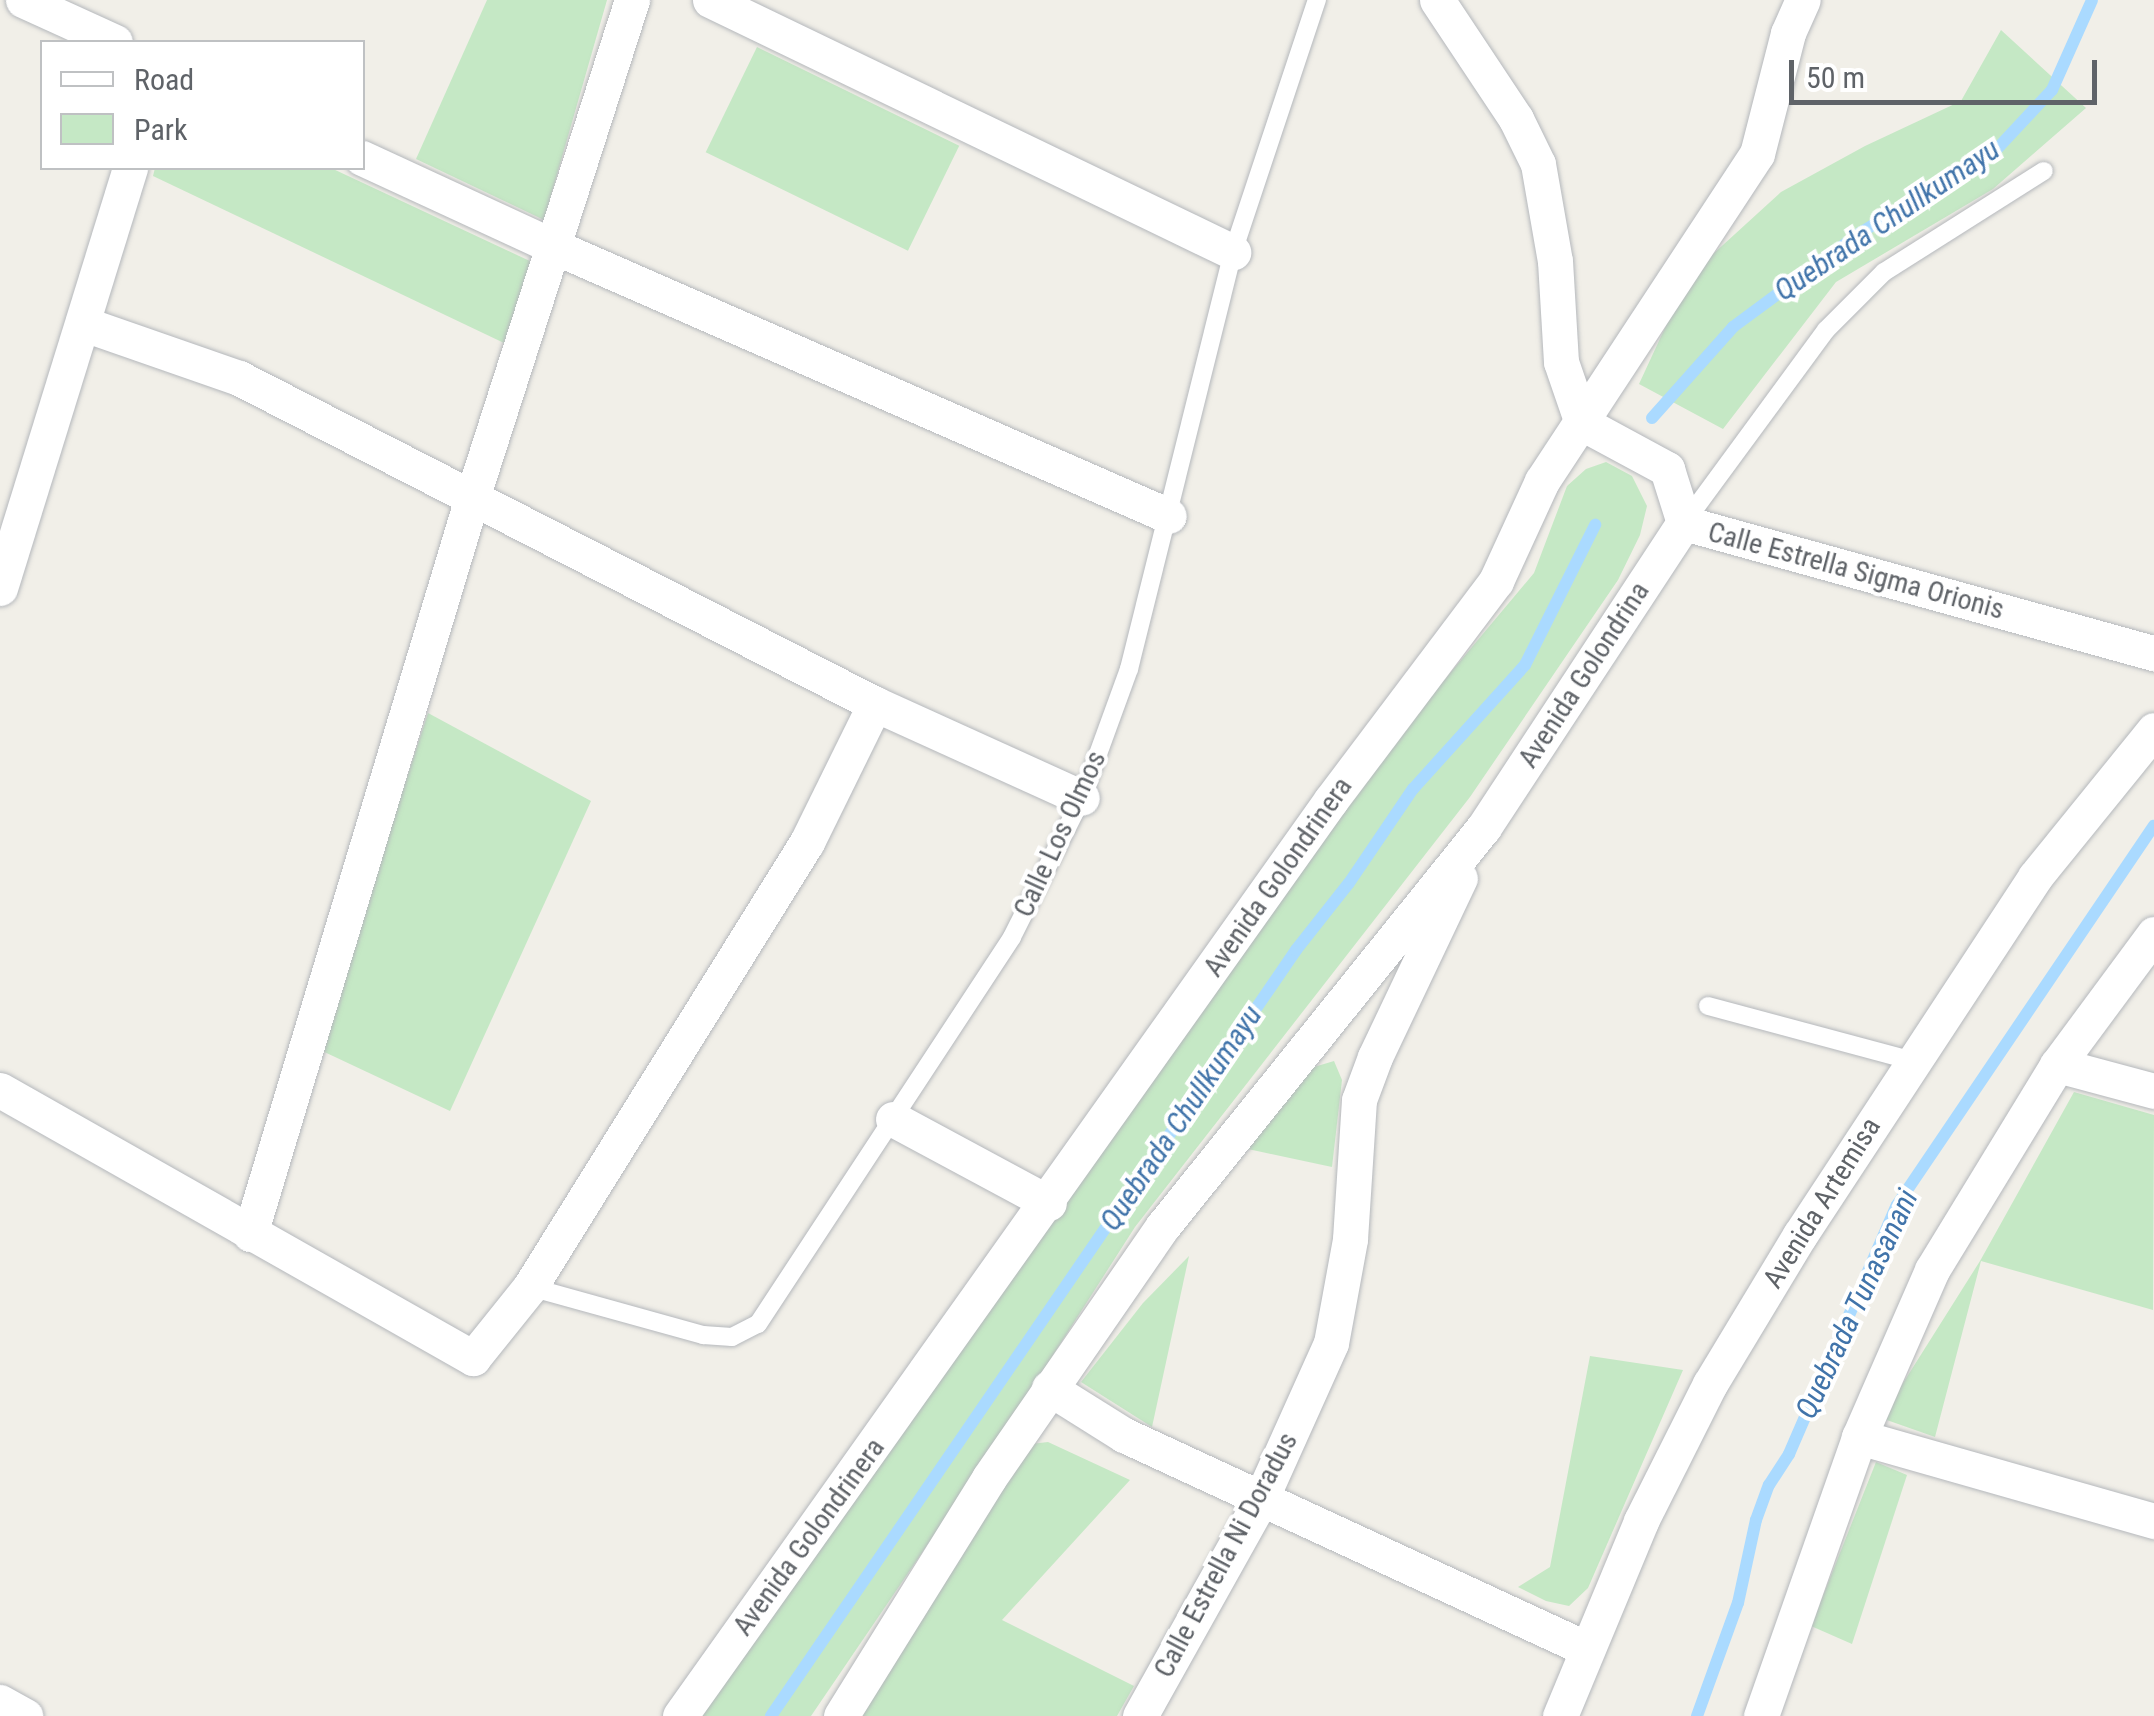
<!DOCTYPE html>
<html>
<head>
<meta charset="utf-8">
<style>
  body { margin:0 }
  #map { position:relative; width:2154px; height:1716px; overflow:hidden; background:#f1efe8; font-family:"Roboto Condensed",sans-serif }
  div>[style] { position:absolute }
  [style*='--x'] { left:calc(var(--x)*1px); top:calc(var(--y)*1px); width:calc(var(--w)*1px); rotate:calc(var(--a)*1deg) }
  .green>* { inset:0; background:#c5e8c5; transform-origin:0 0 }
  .stream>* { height:12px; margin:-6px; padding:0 6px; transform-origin:6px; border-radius:6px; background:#aadaff }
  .roads { filter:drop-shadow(0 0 2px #b5b8bc) drop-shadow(0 0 2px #b5b8bc) }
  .lane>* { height:18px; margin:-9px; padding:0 9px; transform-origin:9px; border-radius:9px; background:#fff }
  .street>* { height:35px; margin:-17.5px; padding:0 17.5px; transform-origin:17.5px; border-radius:17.5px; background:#fff }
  span { translate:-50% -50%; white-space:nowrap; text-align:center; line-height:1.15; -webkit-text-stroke:8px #fff; paint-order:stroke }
  .street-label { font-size:28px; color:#5f6368 }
  .water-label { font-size:30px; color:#4174aa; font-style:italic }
  .legend { position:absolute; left:40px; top:40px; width:325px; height:130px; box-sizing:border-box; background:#fff; border:2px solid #bfc1c3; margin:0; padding:12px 18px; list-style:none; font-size:30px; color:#5f6368 }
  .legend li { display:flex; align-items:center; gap:20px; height:50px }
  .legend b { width:50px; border:2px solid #bfc1c3 }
  .scale { position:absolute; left:1789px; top:60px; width:308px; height:45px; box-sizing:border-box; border:5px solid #5f6368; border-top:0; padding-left:12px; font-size:30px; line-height:35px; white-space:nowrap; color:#5f6368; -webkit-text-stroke:8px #fff; paint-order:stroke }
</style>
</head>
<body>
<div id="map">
  <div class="green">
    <i style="clip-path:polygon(487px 0,607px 0,544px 220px,416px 159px)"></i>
    <i style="clip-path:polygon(2001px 30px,2086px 108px,1993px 189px,1836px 282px,1723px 429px,1639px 384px,1689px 276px,1781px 192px,1865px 146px,1961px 101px)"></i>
    <i style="left:757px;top:47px;width:225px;height:117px;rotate:26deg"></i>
    <i style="clip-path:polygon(155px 168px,331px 168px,532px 262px,504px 343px,153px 176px)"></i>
    <i style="clip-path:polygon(1606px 462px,1632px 476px,1647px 506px,1640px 535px,1618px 580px,1470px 797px,1135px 1227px,1000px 1438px,811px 1716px,701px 1716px,1399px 734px,1534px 573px,1567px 486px,1586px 469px)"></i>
    <i style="clip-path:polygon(428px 713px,591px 801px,450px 1111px,318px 1049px)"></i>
    <i style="clip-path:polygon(1334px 1061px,1342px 1080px,1332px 1167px,1248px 1149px,1314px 1067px)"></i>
    <i style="clip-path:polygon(2074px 1092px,2154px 1115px,2153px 1310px,1981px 1261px,1935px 1437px,1881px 1418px,1980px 1261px)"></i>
    <i style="clip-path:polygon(1189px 1256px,1152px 1427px,1081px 1382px,1143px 1303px)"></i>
    <i style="clip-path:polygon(1590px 1356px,1683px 1370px,1588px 1588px,1569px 1606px,1546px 1601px,1518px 1587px,1550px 1567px)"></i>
    <i style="clip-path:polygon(1048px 1442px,1130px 1480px,1002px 1620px,1134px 1686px,1117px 1716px,857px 1716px,1031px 1444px)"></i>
    <i style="clip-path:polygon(1876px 1462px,1907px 1475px,1852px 1644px,1811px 1626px)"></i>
  </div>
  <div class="stream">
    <i style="--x:1652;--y:418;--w:122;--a:-48.3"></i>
    <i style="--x:1733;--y:327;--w:158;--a:-36.5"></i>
    <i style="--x:1860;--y:233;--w:159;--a:-31.4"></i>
    <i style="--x:1996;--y:150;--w:82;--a:-47"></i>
    <i style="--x:2052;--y:90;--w:98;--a:-66"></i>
    <i style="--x:771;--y:1716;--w:929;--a:-55.57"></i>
    <i style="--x:1296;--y:950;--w:85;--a:-51.7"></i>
    <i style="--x:1349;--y:883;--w:114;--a:-55.8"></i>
    <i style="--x:1413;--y:789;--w:167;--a:-47.9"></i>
    <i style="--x:1525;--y:665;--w:157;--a:-63.4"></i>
    <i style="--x:1697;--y:1716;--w:120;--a:-70.1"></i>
    <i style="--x:1738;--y:1603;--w:85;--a:-77.8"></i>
    <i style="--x:1756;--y:1520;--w:37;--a:-70"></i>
    <i style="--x:1769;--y:1485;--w:37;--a:-57"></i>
    <i style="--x:1789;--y:1454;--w:271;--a:-66.6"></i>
    <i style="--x:1897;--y:1205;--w:458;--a:-55.9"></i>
  </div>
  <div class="roads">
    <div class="lane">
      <i style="--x:1685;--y:522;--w:238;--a:-53.7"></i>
      <i style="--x:1826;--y:330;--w:82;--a:-45"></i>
      <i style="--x:1884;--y:272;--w:189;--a:-32.3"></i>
      <i style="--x:1708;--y:1006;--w:212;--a:15"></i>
      <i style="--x:530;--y:1287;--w:180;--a:15.5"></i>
      <i style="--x:703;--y:1335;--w:29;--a:4"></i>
      <i style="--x:732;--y:1337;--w:29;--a:-27"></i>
      <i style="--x:758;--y:1324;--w:463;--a:-56.7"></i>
      <i style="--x:1012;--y:937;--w:156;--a:-63.3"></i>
      <i style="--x:1082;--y:798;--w:137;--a:-70"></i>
      <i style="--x:1129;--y:669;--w:430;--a:-76"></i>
      <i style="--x:1233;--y:252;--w:266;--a:-71.6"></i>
    </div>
    <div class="street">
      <i style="--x:23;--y:0;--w:101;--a:24.5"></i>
      <i style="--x:710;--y:0;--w:581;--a:25.73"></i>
      <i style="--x:1437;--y:0;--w:143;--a:56.4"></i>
      <i style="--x:1516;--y:119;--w:50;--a:63.9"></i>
      <i style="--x:1538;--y:164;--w:98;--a:80.1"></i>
      <i style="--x:1555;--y:261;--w:101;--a:86.6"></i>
      <i style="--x:1561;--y:362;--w:65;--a:71"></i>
      <i style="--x:1582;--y:423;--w:97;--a:28.4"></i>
      <i style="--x:1667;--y:469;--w:57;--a:72.5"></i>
      <i style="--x:362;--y:158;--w:213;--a:24.8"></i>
      <i style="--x:555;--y:247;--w:670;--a:23.66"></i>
      <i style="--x:84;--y:324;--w:164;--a:19.2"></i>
      <i style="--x:239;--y:378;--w:715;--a:27.14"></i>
      <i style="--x:875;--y:704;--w:227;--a:24.4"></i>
      <i style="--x:1684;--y:523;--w:488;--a:15.5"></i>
      <i style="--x:0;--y:588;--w:440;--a:-72.8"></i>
      <i style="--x:2057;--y:1065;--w:100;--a:15"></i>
      <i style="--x:0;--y:1090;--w:544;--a:29.54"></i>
      <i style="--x:473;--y:1358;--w:91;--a:-51.2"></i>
      <i style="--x:530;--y:1287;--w:524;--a:-58.1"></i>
      <i style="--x:807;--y:842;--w:154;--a:-63.8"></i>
      <i style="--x:893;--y:1119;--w:177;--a:28.3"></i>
      <i style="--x:250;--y:1234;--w:769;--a:-73.22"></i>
      <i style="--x:472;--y:498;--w:523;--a:-72.19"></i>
      <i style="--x:1049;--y:1388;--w:89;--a:32.1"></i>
      <i style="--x:1124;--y:1435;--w:510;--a:24.81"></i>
      <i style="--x:1859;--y:1437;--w:307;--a:15.9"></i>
      <i style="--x:0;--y:1702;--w:29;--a:29"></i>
      <i style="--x:680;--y:1716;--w:1124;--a:-54.6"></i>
      <i style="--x:1331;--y:800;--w:274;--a:-53"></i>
      <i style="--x:1496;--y:581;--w:110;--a:-65.3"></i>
      <i style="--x:1542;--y:481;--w:391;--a:-56.7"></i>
      <i style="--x:1757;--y:154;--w:125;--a:-75.6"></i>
      <i style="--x:1788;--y:33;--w:36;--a:-66"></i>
      <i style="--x:841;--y:1716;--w:280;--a:-58.1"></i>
      <i style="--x:989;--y:1478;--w:306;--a:-55.4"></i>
      <i style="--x:1163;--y:1226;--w:512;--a:-51.18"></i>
      <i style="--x:1484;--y:827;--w:364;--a:-56.7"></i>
      <i style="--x:1140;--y:1716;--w:246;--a:-60.8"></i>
      <i style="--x:1260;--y:1501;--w:173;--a:-65.8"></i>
      <i style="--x:1331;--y:1343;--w:106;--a:-79.6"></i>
      <i style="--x:1350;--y:1239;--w:139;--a:-86.3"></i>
      <i style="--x:1359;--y:1100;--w:46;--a:-69.6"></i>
      <i style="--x:1375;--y:1057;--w:198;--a:-64.6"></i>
      <i style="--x:1560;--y:1716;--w:211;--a:-67.4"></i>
      <i style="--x:1641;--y:1521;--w:153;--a:-63.3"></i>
      <i style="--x:1710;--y:1384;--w:174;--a:-58.9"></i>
      <i style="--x:1800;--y:1235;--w:428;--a:-56.7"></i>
      <i style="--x:2035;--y:877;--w:189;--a:-51"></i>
      <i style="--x:1761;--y:1716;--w:296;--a:-70.6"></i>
      <i style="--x:1859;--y:1437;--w:182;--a:-66.4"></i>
      <i style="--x:1932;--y:1270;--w:240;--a:-58.6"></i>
      <i style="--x:2057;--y:1065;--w:163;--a:-53.5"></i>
    </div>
  </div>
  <div class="street-label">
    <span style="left:1856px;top:571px;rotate:15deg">Calle Estrella Sigma Orionis</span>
    <span style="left:1584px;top:675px;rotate:-57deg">Avenida Golondrina</span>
    <span style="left:1060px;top:834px;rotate:-65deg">Calle Los Olmos</span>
    <span style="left:1278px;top:877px;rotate:-55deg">Avenida Golondrinera</span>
    <span style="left:1822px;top:1203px;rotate:-58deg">Avenida Artemisa</span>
    <span style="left:809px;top:1537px;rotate:-54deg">Avenida Golondrinera</span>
    <span style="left:1226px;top:1555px;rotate:-62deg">Calle Estrella Ni Doradus</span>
  </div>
  <div class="water-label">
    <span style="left:1887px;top:220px;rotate:-34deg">Quebrada Chullkumayu</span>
    <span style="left:1181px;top:1118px;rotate:-56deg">Quebrada Chullkumayu</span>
    <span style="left:1857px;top:1304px;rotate:-65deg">Quebrada Tunasanani</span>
  </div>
  <ul class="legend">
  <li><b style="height:12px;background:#fff"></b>Road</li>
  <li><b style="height:28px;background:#c5e8c5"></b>Park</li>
  </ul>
  <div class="scale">50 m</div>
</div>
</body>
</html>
